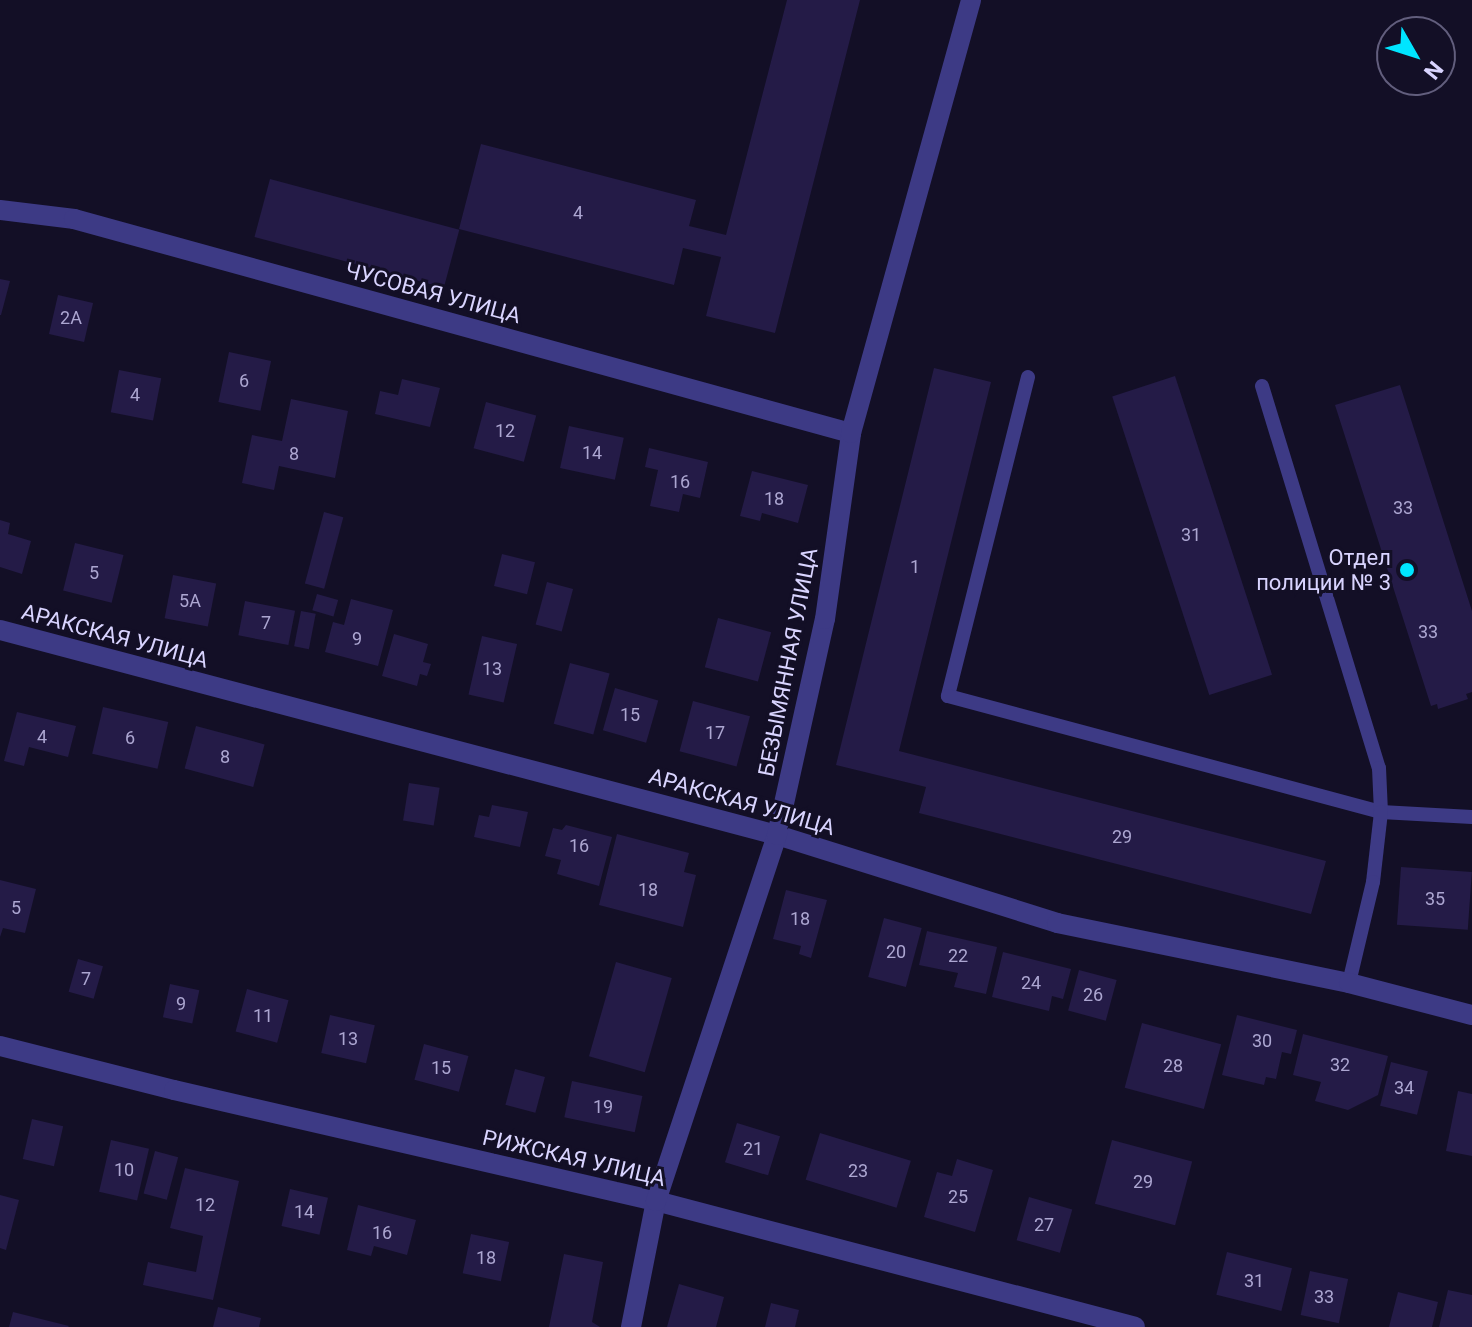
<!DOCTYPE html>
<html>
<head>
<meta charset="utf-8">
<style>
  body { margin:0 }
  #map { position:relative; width:1472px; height:1327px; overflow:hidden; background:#130f26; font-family:Roboto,sans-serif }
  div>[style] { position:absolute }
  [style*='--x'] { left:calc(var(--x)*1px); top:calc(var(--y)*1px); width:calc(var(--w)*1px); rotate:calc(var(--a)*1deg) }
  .building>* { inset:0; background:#241b47; transform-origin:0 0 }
  .lane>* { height:14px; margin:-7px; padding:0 7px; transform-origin:7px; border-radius:7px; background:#3d3a85 }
  .street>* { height:20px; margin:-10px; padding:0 10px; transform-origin:10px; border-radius:10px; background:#3d3a85 }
  .dots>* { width:22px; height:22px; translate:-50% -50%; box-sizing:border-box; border:4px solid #130f26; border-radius:50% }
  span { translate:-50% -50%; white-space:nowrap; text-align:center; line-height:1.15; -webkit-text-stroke:6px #130f26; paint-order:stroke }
  .number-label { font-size:18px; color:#aca6d1 }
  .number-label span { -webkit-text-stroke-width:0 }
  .street-label { font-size:22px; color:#d9d4ff }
  .poi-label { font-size:22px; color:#d9d4ff }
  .right { translate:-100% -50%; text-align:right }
  .north { position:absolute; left:1376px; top:16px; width:80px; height:80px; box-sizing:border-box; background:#130f26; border:2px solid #625e7d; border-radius:50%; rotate:129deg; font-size:22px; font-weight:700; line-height:32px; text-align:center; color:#d9d4ff }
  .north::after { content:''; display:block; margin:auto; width:28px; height:36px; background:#00e5ff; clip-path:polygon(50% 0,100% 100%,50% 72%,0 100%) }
</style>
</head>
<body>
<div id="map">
  <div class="building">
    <i style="clip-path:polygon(787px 0,860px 0,775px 333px,706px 316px,721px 257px,683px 248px,674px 285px,459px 229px,481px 144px,696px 200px,689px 226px,726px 235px)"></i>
    <i style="left:270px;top:179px;width:196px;height:60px;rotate:15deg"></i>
    <i style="clip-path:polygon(0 279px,10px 281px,1px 315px,0 315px)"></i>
    <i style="left:58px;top:295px;width:36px;height:40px;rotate:13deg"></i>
    <i style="left:229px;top:352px;width:43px;height:51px;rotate:12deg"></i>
    <i style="clip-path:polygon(934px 368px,991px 382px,899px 751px,1326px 861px,1311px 914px,919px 813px,926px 787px,836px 765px)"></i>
    <i style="left:119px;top:370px;width:43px;height:43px;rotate:11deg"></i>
    <i style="left:1175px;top:376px;width:314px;height:66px;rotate:72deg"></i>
    <i style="clip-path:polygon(402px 379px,440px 388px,430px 427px,375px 414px,380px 391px,398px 395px)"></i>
    <i style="clip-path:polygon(1400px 385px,1472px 611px,1472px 692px,1466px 694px,1468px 699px,1438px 709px,1437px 704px,1431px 706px,1335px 405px)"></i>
    <i style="clip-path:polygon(291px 399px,348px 411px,335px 478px,279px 466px,274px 490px,242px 483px,252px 435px,282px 441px)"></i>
    <i style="left:486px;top:402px;width:52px;height:48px;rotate:15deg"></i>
    <i style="left:569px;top:426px;width:56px;height:43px;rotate:12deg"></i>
    <i style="clip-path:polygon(649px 448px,708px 462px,700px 498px,683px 494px,679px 512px,650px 506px,658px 470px,645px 467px)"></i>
    <i style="clip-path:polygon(752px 471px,808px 485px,798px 523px,762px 513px,760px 521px,740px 516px)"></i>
    <i style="left:324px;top:512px;width:20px;height:74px;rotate:15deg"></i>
    <i style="clip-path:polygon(0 520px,10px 523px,8px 534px,31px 541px,22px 574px,0 567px)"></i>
    <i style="left:75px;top:543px;width:50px;height:49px;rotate:14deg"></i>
    <i style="left:502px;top:554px;width:34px;height:33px;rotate:14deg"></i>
    <i style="left:173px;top:575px;width:44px;height:44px;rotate:11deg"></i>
    <i style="left:547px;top:582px;width:27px;height:44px;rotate:15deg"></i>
    <i style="left:317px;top:594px;width:22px;height:17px;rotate:16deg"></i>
    <i style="clip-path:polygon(351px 599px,393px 610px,378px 666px,325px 652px,333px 622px,344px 625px)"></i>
    <i style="left:245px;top:601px;width:51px;height:35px;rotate:11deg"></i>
    <i style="left:301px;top:611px;width:15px;height:36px;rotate:11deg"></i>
    <i style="left:718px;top:618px;width:55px;height:51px;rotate:15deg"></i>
    <i style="clip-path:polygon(394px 634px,428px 644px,423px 662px,431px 664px,427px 676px,420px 674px,417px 686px,382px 676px)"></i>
    <i style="left:482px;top:636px;width:36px;height:60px;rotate:13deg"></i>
    <i style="left:570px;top:663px;width:41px;height:63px;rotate:15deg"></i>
    <i style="left:615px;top:688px;width:45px;height:44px;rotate:16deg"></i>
    <i style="left:693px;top:701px;width:59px;height:52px;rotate:15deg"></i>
    <i style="left:103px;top:707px;width:67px;height:48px;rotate:13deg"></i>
    <i style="clip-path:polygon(17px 712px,76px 726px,68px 757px,29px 747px,24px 766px,4px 761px)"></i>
    <i style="left:196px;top:726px;width:71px;height:44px;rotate:15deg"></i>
    <i style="left:409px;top:783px;width:31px;height:38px;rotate:9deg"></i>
    <i style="clip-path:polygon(492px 805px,528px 812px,520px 847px,474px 837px,479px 815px,489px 817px)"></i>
    <i style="clip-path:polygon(566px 825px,612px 837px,599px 886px,557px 874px,561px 860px,545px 856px,553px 828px,562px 830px)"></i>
    <i style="clip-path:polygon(617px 834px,689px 853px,684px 872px,696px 875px,683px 927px,599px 905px)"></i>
    <i style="left:1401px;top:867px;width:71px;height:58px;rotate:4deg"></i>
    <i style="clip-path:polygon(0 880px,36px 889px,25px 933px,3px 928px,0 937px)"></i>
    <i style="clip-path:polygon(786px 890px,827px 900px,811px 958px,799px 954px,801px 946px,773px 939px)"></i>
    <i style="left:884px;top:918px;width:39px;height:61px;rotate:15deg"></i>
    <i style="clip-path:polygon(927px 931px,997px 947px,986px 994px,954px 987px,958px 973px,919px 965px)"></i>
    <i style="clip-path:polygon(1003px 952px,1071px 969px,1063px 999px,1052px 996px,1049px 1011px,992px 997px)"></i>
    <i style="left:78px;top:959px;width:26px;height:34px;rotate:16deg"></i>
    <i style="left:616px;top:962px;width:58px;height:98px;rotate:16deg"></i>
    <i style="left:1079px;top:970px;width:39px;height:42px;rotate:15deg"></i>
    <i style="left:170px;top:984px;width:30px;height:34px;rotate:12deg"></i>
    <i style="left:247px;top:989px;width:43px;height:44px;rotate:15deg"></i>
    <i style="left:330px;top:1015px;width:46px;height:39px;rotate:13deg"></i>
    <i style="clip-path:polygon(1237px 1015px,1297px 1030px,1291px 1054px,1282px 1052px,1276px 1079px,1266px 1077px,1264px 1085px,1222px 1075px)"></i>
    <i style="left:1142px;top:1023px;width:82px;height:67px;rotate:15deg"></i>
    <i style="clip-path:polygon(1303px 1034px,1388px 1056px,1378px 1095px,1348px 1110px,1315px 1101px,1321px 1082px,1293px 1075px)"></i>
    <i style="left:424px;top:1044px;width:46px;height:37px;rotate:15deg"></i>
    <i style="left:1391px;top:1062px;width:38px;height:45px;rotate:14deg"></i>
    <i style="left:515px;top:1069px;width:31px;height:37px;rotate:15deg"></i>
    <i style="left:572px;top:1081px;width:72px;height:37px;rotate:12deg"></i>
    <i style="clip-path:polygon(1458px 1091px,1472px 1094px,1472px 1156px,1446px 1151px)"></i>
    <i style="left:32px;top:1119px;width:32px;height:41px;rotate:13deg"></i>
    <i style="left:737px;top:1123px;width:45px;height:41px;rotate:17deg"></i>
    <i style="left:820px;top:1133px;width:95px;height:49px;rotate:17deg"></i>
    <i style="left:111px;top:1140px;width:39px;height:53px;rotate:13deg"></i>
    <i style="left:1112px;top:1140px;width:83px;height:66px;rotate:15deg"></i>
    <i style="left:155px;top:1151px;width:24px;height:44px;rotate:15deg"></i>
    <i style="clip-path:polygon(957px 1159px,993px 1170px,975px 1232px,924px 1217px,937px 1172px,952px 1176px)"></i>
    <i style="clip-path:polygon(185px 1168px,239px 1181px,213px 1300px,143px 1285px,148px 1262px,196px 1272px,203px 1236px,170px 1228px)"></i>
    <i style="left:290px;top:1189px;width:39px;height:38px;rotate:13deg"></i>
    <i style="clip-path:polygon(0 1195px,19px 1200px,6px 1250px,0 1248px)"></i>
    <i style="left:1029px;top:1197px;width:45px;height:45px;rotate:16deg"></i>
    <i style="clip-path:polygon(358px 1205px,416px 1220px,407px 1255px,374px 1246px,371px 1256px,347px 1250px)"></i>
    <i style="left:471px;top:1234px;width:39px;height:40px;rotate:12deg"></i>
    <i style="left:1227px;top:1252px;width:67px;height:44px;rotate:14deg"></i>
    <i style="clip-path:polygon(564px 1254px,603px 1262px,592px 1322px,600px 1327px,549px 1327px)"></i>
    <i style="left:1310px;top:1271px;width:39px;height:45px;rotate:12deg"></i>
    <i style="clip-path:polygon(679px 1284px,724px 1297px,716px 1327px,667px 1327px)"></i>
    <i style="clip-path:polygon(1448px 1290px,1472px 1295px,1472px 1327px,1439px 1327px)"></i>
    <i style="clip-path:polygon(1398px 1292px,1438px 1302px,1432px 1327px,1389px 1327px)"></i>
    <i style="clip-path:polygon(771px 1303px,799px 1310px,795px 1327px,765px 1327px)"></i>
    <i style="clip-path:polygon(218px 1307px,261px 1318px,259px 1327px,213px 1327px)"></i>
    <i style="clip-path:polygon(13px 1312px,69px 1326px,68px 1327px,9px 1327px)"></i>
  </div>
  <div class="lane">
    <i style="--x:1028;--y:377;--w:329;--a:104.1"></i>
    <i style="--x:948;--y:696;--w:448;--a:15"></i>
    <i style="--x:1381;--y:812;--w:91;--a:3.1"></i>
    <i style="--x:1262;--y:386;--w:400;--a:73"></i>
    <i style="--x:1379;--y:768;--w:44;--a:87.4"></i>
    <i style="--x:1381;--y:812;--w:70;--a:96.5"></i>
    <i style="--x:1373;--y:882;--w:104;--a:103.4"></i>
  </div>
  <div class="street">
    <i style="--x:0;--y:210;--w:75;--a:6.9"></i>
    <i style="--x:74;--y:219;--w:806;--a:15.4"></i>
    <i style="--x:0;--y:630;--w:804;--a:14.78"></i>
    <i style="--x:777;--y:835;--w:294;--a:17.4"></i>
    <i style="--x:1057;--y:923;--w:298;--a:11.6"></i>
    <i style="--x:1349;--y:983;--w:127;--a:14.6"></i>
    <i style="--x:0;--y:1046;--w:179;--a:14.2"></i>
    <i style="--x:174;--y:1090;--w:495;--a:13"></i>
    <i style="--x:656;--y:1201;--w:495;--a:14.7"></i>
    <i style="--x:631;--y:1327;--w:128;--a:-78.8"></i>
    <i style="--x:656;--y:1201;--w:385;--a:-71.7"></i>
    <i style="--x:777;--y:835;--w:221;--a:-77.5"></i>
    <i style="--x:825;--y:619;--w:188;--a:-82"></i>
    <i style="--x:851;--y:433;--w:449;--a:-74.5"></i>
  </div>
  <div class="dots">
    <i style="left:1407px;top:570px;background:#00e5ff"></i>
  </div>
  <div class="number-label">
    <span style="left:578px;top:213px">4</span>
    <span style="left:71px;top:318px">2А</span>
    <span style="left:244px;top:381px">6</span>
    <span style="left:135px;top:395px">4</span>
    <span style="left:505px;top:431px">12</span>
    <span style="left:592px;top:453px">14</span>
    <span style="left:294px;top:454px">8</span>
    <span style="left:680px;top:482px">16</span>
    <span style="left:774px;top:499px">18</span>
    <span style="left:1403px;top:508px">33</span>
    <span style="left:1191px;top:535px">31</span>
    <span style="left:915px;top:567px">1</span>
    <span style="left:94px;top:573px">5</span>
    <span style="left:190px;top:601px">5А</span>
    <span style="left:266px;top:623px">7</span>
    <span style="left:1428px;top:632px">33</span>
    <span style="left:357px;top:639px">9</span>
    <span style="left:492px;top:669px">13</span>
    <span style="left:630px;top:715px">15</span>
    <span style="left:715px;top:733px">17</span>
    <span style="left:42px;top:737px">4</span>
    <span style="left:130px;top:738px">6</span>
    <span style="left:225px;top:757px">8</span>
    <span style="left:1122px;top:837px">29</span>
    <span style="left:579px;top:846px">16</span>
    <span style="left:648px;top:890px">18</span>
    <span style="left:1435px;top:899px">35</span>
    <span style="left:16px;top:908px">5</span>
    <span style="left:800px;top:919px">18</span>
    <span style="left:896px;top:952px">20</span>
    <span style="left:958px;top:956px">22</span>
    <span style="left:86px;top:979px">7</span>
    <span style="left:1031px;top:983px">24</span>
    <span style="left:1093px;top:995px">26</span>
    <span style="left:181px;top:1004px">9</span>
    <span style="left:263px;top:1016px">11</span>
    <span style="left:348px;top:1039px">13</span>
    <span style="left:1262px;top:1041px">30</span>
    <span style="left:1340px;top:1065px">32</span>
    <span style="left:1173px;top:1066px">28</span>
    <span style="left:441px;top:1068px">15</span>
    <span style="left:1404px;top:1088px">34</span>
    <span style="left:603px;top:1107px">19</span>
    <span style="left:753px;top:1149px">21</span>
    <span style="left:124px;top:1170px">10</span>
    <span style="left:858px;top:1171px">23</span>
    <span style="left:1143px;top:1182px">29</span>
    <span style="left:958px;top:1197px">25</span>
    <span style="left:205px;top:1205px">12</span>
    <span style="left:304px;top:1212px">14</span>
    <span style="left:1044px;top:1225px">27</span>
    <span style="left:382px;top:1233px">16</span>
    <span style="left:486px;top:1258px">18</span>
    <span style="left:1254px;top:1281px">31</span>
    <span style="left:1324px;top:1297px">33</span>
  </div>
  <div class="street-label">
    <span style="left:433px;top:293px;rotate:15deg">ЧУСОВАЯ УЛИЦА</span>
    <span style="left:115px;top:636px;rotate:15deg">АРАКСКАЯ УЛИЦА</span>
    <span style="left:788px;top:662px;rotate:-79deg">БЕЗЫМЯННАЯ УЛИЦА</span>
    <span style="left:742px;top:802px;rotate:16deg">АРАКСКАЯ УЛИЦА</span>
    <span style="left:574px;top:1158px;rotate:13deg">РИЖСКАЯ УЛИЦА</span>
  </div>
  <div class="poi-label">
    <span class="right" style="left:1391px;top:570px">Отдел<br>полиции № 3</span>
  </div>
  <div class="north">N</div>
</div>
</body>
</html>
